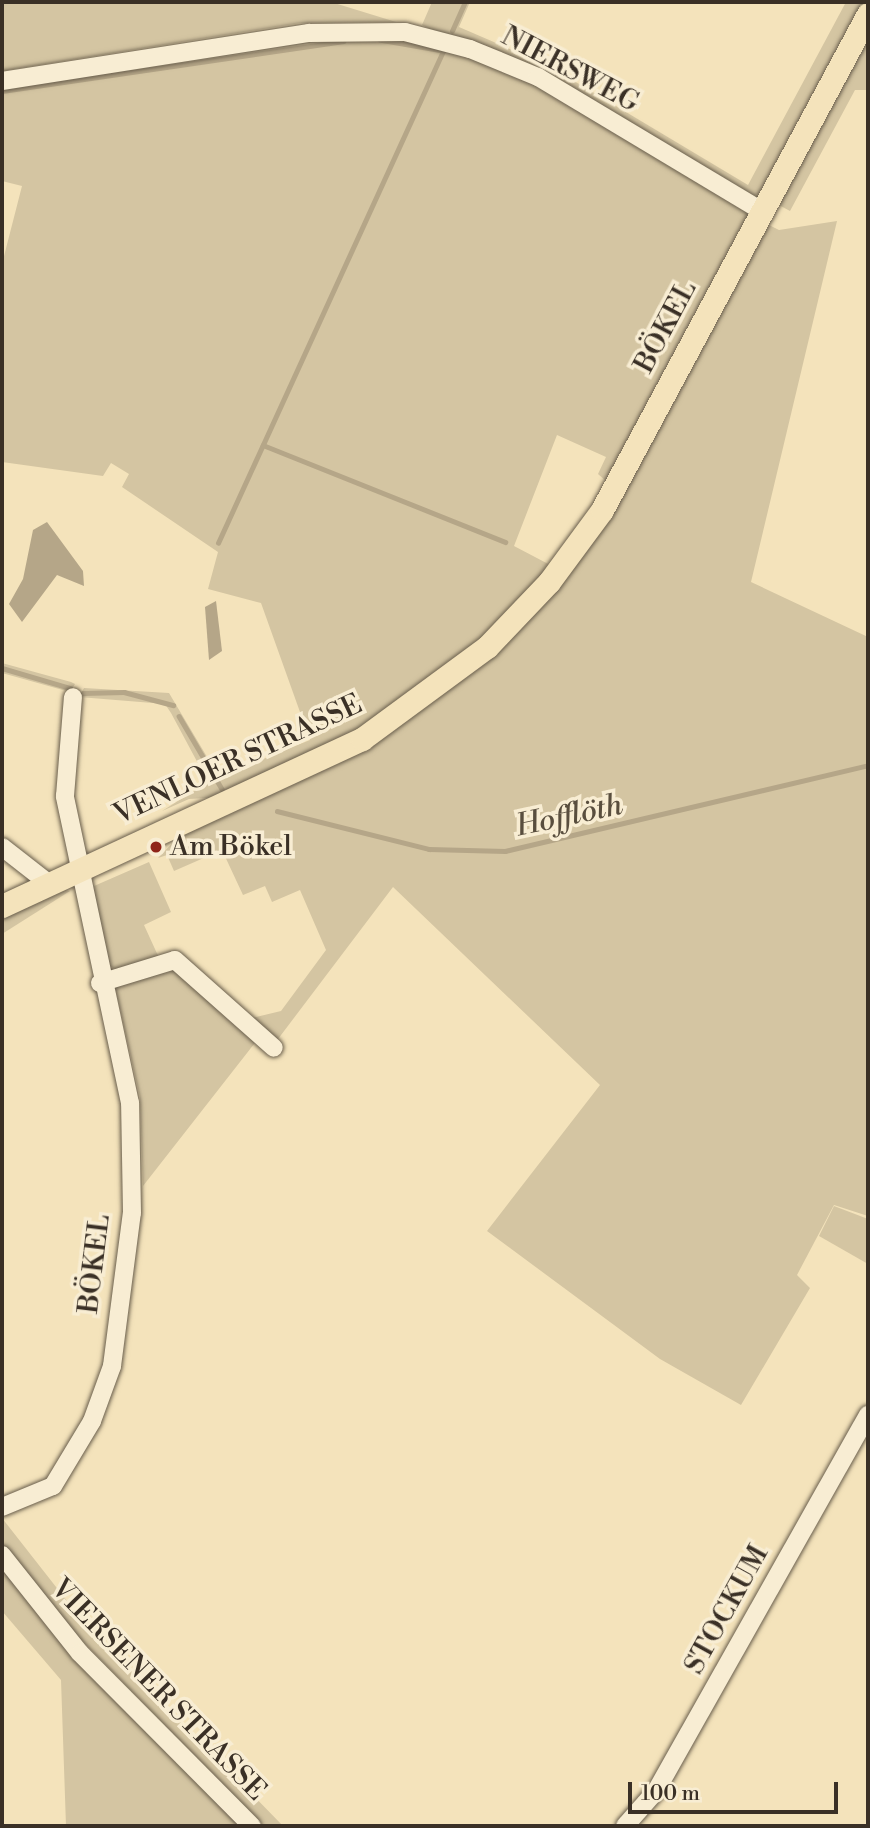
<!DOCTYPE html>
<html>
<head>
<meta charset="utf-8">
<style>
  body { margin:0 }
  #map { position:relative; width:870px; height:1828px; overflow:hidden; background:#f4e3bb; font-family:"Libre Bodoni",serif }
  div>[style] { position:absolute }
  [style*='--x'] { left:calc(var(--x)*1px); top:calc(var(--y)*1px); width:calc(var(--w)*1px); rotate:calc(var(--a)*1deg) }
  .green>* { inset:0; background:#d4c5a2 }
  .water>* { inset:0; background:#b5a688 }
  .stream>* { height:4.5px; margin:-2.25px; padding:0 2.25px; transform-origin:2.25px; border-radius:2.25px; background:#b5a688 }
  .roads { filter:drop-shadow(0 0 2px #685d4b) drop-shadow(0 0 2px #685d4b) }
  .minor>* { height:18px; margin:-9px; padding:0 9px; transform-origin:9px; border-radius:9px; background:#f8edd3 }
  .major>* { height:23px; margin:-11.5px; padding:0 11.5px; transform-origin:11.5px; border-radius:11.5px; background:#f4e3bb }
  .dots>* { width:19px; height:19px; translate:-50% -50%; box-sizing:border-box; border:4px solid #f8edd3; border-radius:50% }
  span { translate:-50% -50%; white-space:nowrap; text-align:center; line-height:1.15; -webkit-text-stroke:7px #f8edd3; paint-order:stroke }
  .street-label { font-size:28px; color:#3a3026 }
  .poi-label { font-size:28px; color:#3a3026 }
  .left { translate:0 -50%; text-align:left }
  .water-label { font-size:30px; color:#594e3e; font-style:italic }
  .frame { position:absolute; inset:0; border:4px solid #3a3026; pointer-events:none }
  .scale { position:absolute; left:628px; top:1782px; width:210px; height:32px; box-sizing:border-box; border:4px solid #3a3026; border-top:0; padding-left:9px; font-size:21px; line-height:24px; white-space:nowrap; color:#3a3026; -webkit-text-stroke:5px #f8edd3; paint-order:stroke }
</style>
</head>
<body>
<div id="map">
  <div class="green">
    <i style="clip-path:polygon(2px 2px,331px 2px,396px 22px,300px 23px,2px 71px)"></i>
    <i style="clip-path:polygon(432px 2px,470px 2px,459px 27px,549px 66px,748px 185px,846px 2px,866px 2px,763px 192px,752px 196px,422px 25px)"></i>
    <i style="clip-path:polygon(868px 31px,868px 90px,855px 90px,790px 211px,777px 204px)"></i>
    <i style="clip-path:polygon(302px 39px,423px 41px,506px 65px,749px 214px,606px 481px,598px 474px,606px 457px,557px 435px,514px 546px,554px 567px,473px 648px,353px 735px,223px 797px,189px 799px,162px 811px,208px 782px,171px 713px,165px 704px,79px 697px,84px 688px,169px 693px,219px 777px,310px 740px,261px 603px,208px 589px,218px 552px,122px 487px,129px 474px,111px 463px,103px 476px,2px 462px,2px 264px,22px 186px,2px 181px,2px 86px)"></i>
    <i style="clip-path:polygon(837px 221px,751px 582px,868px 637px,868px 1216px,834px 1205px,797px 1275px,810px 1288px,741px 1405px,660px 1359px,487px 1231px,600px 1085px,393px 887px,275px 1043px,248px 1019px,281px 1011px,326px 950px,300px 890px,272px 902px,265px 886px,243px 895px,222px 850px,174px 871px,167px 855px,158px 858px,185px 830px,265px 794px,537px 608px,765px 223px,779px 230px)"></i>
    <i style="clip-path:polygon(2px 663px,71px 682px,75px 684px,70px 692px,2px 673px)"></i>
    <i style="clip-path:polygon(149px 862px,171px 912px,144px 925px,160px 960px,122px 972px,105px 964px,91px 897px,94px 886px)"></i>
    <i style="clip-path:polygon(56px 888px,70px 891px,2px 934px,2px 915px)"></i>
    <i style="clip-path:polygon(174px 965px,258px 1039px,143px 1186px,140px 1097px,114px 983px)"></i>
    <i style="clip-path:polygon(834px 1206px,868px 1219px,868px 1264px,819px 1236px)"></i>
    <i style="clip-path:polygon(2px 1518px,78px 1615px,283px 1826px,264px 1826px,57px 1615px,2px 1544px)"></i>
    <i style="clip-path:polygon(2px 1568px,101px 1686px,242px 1826px,66px 1826px,61px 1680px,2px 1611px)"></i>
  </div>
  <div class="water">
    <i style="clip-path:polygon(47px 522px,83px 571px,84px 586px,57px 575px,22px 622px,9px 604px,23px 579px,33px 530px)"></i>
    <i style="clip-path:polygon(216px 601px,222px 651px,209px 660px,205px 607px)"></i>
  </div>
  <div class="stream">
    <i style="--x:452;--y:31;--w:32;--a:-66"></i>
    <i style="--x:2;--y:91;--w:345;--a:-8.3"></i>
    <i style="--x:263;--y:445;--w:261;--a:21.8"></i>
    <i style="--x:218;--y:543;--w:541;--a:-65.42"></i>
    <i style="--x:443;--y:51;--w:64;--a:-170.1"></i>
    <i style="--x:2;--y:668;--w:71;--a:16.4"></i>
    <i style="--x:83;--y:693;--w:41;--a:-1.4"></i>
    <i style="--x:124;--y:692;--w:51;--a:14.9"></i>
    <i style="--x:179;--y:716;--w:85;--a:59.5"></i>
    <i style="--x:277;--y:811;--w:157;--a:14"></i>
    <i style="--x:429;--y:849;--w:76;--a:1.5"></i>
    <i style="--x:505;--y:851;--w:373;--a:-13.3"></i>
  </div>
  <div class="roads">
    <div class="minor">
      <i style="--x:2;--y:81;--w:311;--a:-8.9"></i>
      <i style="--x:309;--y:33;--w:96;--a:-0.6"></i>
      <i style="--x:405;--y:32;--w:67;--a:14.7"></i>
      <i style="--x:470;--y:49;--w:74;--a:22.4"></i>
      <i style="--x:538;--y:77;--w:261;--a:30.9"></i>
      <i style="--x:2;--y:847;--w:57;--a:37.9"></i>
      <i style="--x:100;--y:983;--w:78;--a:-17"></i>
      <i style="--x:175;--y:960;--w:132;--a:41.6"></i>
      <i style="--x:2;--y:1507;--w:55;--a:-22.4"></i>
      <i style="--x:53;--y:1486;--w:76;--a:-59"></i>
      <i style="--x:92;--y:1421;--w:59;--a:-70"></i>
      <i style="--x:112;--y:1366;--w:154;--a:-82.6"></i>
      <i style="--x:132;--y:1213;--w:110;--a:-91"></i>
      <i style="--x:130;--y:1103;--w:314;--a:-102"></i>
      <i style="--x:65;--y:796;--w:99;--a:-85.4"></i>
      <i style="--x:2;--y:1555;--w:125;--a:51.5"></i>
      <i style="--x:80;--y:1653;--w:244;--a:45.2"></i>
      <i style="--x:625;--y:1826;--w:47;--a:-48.5"></i>
      <i style="--x:656;--y:1791;--w:432;--a:-60.6"></i>
    </div>
    <div class="major">
      <i style="--x:2;--y:906;--w:397;--a:-24.9"></i>
      <i style="--x:362;--y:739;--w:155;--a:-36.4"></i>
      <i style="--x:487;--y:647;--w:90;--a:-46.4"></i>
      <i style="--x:549;--y:582;--w:89;--a:-53.6"></i>
      <i style="--x:602;--y:510;--w:563;--a:-61.8"></i>
    </div>
  </div>
  <div class="dots">
    <i style="left:156px;top:847px;background:#8f2418"></i>
  </div>
  <div class="street-label">
    <span style="left:570px;top:70px;rotate:28deg">NIERSWEG</span>
    <span style="left:666px;top:327px;rotate:-62deg">BÖKEL</span>
    <span style="left:238px;top:760px;rotate:-25deg">VENLOER STRASSE</span>
    <span style="left:95px;top:1264px;rotate:-83deg">BÖKEL</span>
    <span style="left:727px;top:1610px;rotate:-61deg">STOCKUM</span>
    <span style="left:158px;top:1690px;rotate:46deg">VIERSENER STRASSE</span>
  </div>
  <div class="poi-label">
    <span class="left" style="left:170px;top:847px">Am Bökel</span>
  </div>
  <div class="water-label">
    <span style="left:569px;top:816px;rotate:-12deg">Hofflöth</span>
  </div>
  <div class="frame"></div>
  <div class="scale">100 m</div>
</div>
</body>
</html>
